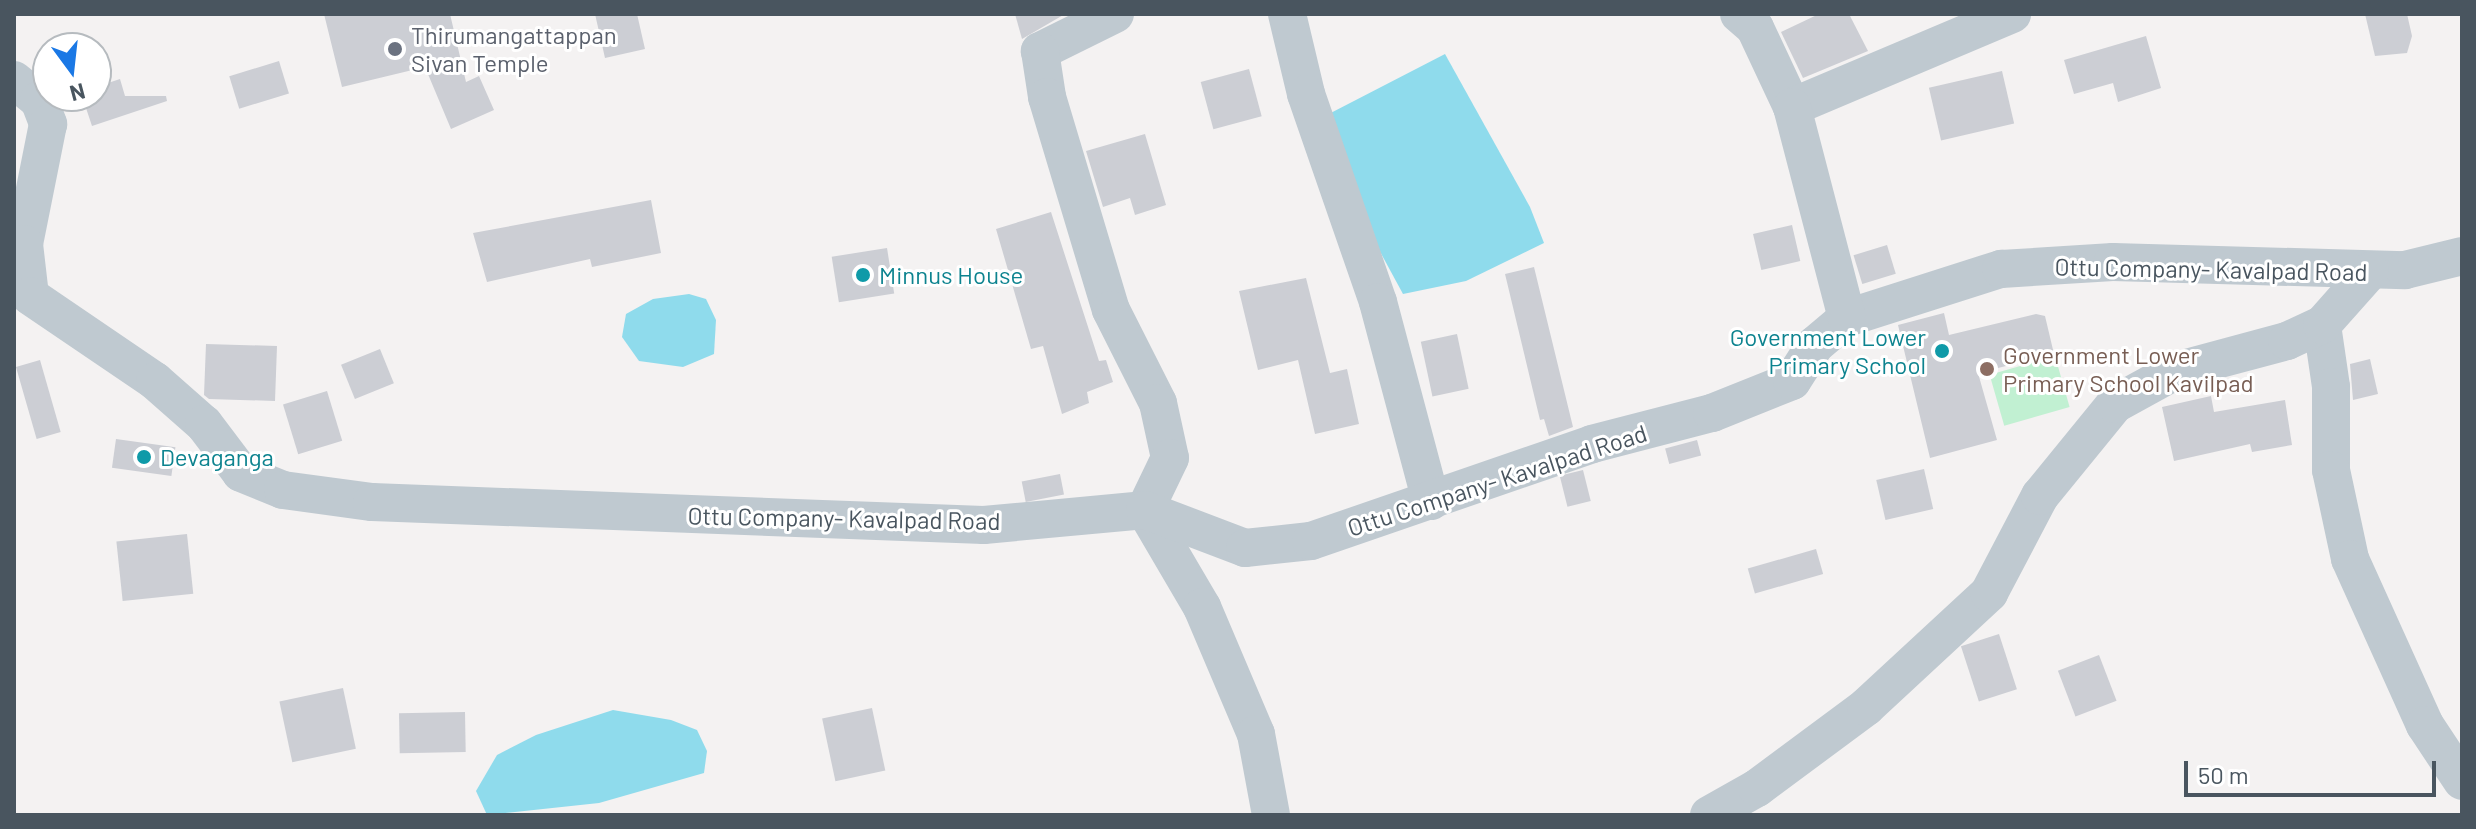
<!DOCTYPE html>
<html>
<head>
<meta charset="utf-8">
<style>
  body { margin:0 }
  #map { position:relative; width:2476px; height:829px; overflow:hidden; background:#f4f2f2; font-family:Barlow,sans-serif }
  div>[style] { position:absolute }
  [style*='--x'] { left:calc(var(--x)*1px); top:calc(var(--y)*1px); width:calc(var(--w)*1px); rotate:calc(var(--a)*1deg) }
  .green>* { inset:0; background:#c1f0d2; transform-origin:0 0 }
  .water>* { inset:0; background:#8fdbec }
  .building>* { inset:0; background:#ccced4; transform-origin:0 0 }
  .minor>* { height:38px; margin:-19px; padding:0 19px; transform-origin:19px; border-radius:19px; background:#bfc9d0 }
  .dots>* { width:22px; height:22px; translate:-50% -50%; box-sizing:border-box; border:4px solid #fff; border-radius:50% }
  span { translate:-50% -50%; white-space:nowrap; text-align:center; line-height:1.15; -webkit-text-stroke:6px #fff; paint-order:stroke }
  .worship-label { font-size:24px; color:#5b616d }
  .left { translate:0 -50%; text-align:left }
  .street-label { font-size:24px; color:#49555f }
  .culture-label { font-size:24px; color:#0d838f }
  .right { translate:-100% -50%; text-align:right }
  .education-label { font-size:24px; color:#785e54 }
  .frame { position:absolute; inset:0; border:16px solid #49555f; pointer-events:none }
  .north { position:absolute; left:32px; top:32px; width:80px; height:80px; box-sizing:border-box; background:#fff; border:2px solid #b6bbbf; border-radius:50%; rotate:165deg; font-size:22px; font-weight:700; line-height:32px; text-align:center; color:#49555f }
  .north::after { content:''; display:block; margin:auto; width:28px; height:36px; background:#1a78e5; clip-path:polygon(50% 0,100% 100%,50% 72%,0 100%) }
  .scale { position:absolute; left:2184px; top:761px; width:252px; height:36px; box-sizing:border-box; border:4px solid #49555f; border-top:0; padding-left:10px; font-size:24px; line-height:28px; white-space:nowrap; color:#49555f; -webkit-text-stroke:6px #fff; paint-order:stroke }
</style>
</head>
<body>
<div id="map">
  <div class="green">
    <i style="left:2055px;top:356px;width:53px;height:68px;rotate:74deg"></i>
  </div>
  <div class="water">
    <i style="clip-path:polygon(1445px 54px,1530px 207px,1544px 243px,1466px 281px,1403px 294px,1352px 200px,1321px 118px)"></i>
    <i style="clip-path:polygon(689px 294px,706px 299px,716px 320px,714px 354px,683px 367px,639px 361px,622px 337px,626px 314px,653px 299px)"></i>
    <i style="clip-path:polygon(613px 710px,671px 720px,697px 730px,707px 751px,704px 773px,599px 803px,487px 815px,476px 791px,497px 755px,536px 735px)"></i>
  </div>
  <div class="building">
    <i style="clip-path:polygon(324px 14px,450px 14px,466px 82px,479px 76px,494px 110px,451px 129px,425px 67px,342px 87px)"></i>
    <i style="clip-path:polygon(595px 14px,637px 14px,645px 49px,605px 58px)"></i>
    <i style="clip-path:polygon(1015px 14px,1065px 14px,1022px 39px)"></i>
    <i style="clip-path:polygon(1819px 14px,1849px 14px,1868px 51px,1803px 78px,1781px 32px)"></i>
    <i style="clip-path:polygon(2365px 14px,2407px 14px,2412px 36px,2407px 53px,2375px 56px)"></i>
    <i style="clip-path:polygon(2146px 36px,2161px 88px,2118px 102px,2113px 83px,2074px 94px,2064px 60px)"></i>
    <i style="left:279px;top:61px;width:34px;height:52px;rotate:73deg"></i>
    <i style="left:1249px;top:69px;width:49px;height:50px;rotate:75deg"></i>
    <i style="left:2002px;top:71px;width:54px;height:75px;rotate:77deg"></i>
    <i style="clip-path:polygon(120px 79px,125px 96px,166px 96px,167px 101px,92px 126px,82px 96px,96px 96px,96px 87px)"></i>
    <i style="clip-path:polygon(1145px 134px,1166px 205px,1135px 215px,1130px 198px,1103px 207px,1086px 151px)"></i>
    <i style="clip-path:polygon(651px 200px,661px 253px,592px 267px,590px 259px,487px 282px,473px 233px)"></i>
    <i style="clip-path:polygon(1051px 212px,1099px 361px,1106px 360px,1113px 382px,1087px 392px,1089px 403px,1062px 414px,1043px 346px,1031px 349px,996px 229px)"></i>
    <i style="left:1792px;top:225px;width:37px;height:40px;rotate:77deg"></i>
    <i style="left:1887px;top:245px;width:30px;height:35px;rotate:73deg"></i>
    <i style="left:887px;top:248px;width:46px;height:56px;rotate:81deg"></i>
    <i style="clip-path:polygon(1534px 267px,1573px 427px,1549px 436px,1544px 419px,1540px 420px,1505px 274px)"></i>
    <i style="clip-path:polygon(1306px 278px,1330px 373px,1347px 369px,1359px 424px,1315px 434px,1298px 360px,1258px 370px,1239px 291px)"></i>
    <i style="clip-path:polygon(1944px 313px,1949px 335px,2036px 314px,2045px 316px,2054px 354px,1978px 373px,1997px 440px,1930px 458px,1898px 325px)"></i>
    <i style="left:1457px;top:334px;width:56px;height:37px;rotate:78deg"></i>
    <i style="clip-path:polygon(206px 344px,277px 346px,275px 401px,209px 399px,204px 395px)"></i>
    <i style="left:380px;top:349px;width:37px;height:42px;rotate:68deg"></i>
    <i style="clip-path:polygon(2370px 359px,2378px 394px,2353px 400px,2350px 364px)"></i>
    <i style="left:40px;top:360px;width:75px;height:25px;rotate:74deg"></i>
    <i style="left:327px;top:391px;width:52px;height:46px;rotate:73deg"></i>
    <i style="clip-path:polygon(2211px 396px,2214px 412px,2285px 400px,2292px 445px,2252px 452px,2250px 444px,2174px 461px,2162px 407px)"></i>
    <i style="left:116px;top:439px;width:60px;height:29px;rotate:8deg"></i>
    <i style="left:1697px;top:440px;width:16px;height:33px;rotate:75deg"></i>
    <i style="left:1924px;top:469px;width:41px;height:49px;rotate:77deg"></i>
    <i style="left:1583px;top:470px;width:32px;height:24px;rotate:76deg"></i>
    <i style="left:1060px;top:474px;width:21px;height:39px;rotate:79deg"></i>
    <i style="left:187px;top:534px;width:60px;height:71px;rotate:84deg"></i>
    <i style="left:1816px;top:549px;width:26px;height:71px;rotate:74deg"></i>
    <i style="left:1999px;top:634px;width:58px;height:40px;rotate:72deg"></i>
    <i style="left:2099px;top:655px;width:49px;height:44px;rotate:69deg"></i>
    <i style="left:343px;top:688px;width:62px;height:65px;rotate:78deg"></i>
    <i style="left:872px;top:708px;width:64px;height:51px;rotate:78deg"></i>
    <i style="left:465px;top:712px;width:40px;height:66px;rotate:89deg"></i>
  </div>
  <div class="minor">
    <i style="--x:1115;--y:14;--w:84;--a:153.7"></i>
    <i style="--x:1040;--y:51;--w:47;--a:81.3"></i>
    <i style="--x:1047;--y:97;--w:222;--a:73.3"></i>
    <i style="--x:1111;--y:310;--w:104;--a:63.2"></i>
    <i style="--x:1158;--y:403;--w:56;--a:77.7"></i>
    <i style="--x:1170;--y:458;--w:58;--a:115.7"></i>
    <i style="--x:1145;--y:510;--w:113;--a:59.6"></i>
    <i style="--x:1202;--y:607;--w:138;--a:67"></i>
    <i style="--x:1256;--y:734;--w:82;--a:79.5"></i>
    <i style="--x:1287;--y:14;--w:82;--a:76.6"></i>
    <i style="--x:1306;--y:94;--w:220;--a:70.9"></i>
    <i style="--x:1378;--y:302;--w:206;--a:75.1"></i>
    <i style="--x:1739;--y:14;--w:21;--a:41"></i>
    <i style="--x:1755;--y:28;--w:87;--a:64.9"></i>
    <i style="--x:1792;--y:107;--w:239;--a:-22.9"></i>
    <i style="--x:14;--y:80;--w:32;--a:39"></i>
    <i style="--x:39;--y:100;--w:26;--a:69"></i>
    <i style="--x:48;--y:124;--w:122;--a:101.3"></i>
    <i style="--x:24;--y:244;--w:52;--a:83.4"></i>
    <i style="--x:30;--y:296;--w:151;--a:34.2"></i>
    <i style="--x:155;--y:381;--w:65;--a:41.3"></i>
    <i style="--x:204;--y:424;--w:61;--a:52.9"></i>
    <i style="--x:241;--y:473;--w:45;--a:22"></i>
    <i style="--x:283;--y:490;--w:90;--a:7.7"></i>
    <i style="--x:372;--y:502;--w:612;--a:2.15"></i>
    <i style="--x:984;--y:525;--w:162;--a:-5.3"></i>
    <i style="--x:1145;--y:510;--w:107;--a:20.8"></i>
    <i style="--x:1245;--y:548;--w:66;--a:-6.1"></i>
    <i style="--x:1311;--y:541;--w:297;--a:-19"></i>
    <i style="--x:1592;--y:444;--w:124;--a:-14.5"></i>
    <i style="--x:1712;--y:413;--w:86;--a:-21.8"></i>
    <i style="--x:1792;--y:381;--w:43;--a:-57.4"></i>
    <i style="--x:1815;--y:345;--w:42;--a:-40.2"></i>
    <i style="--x:1847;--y:318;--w:162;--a:-17.7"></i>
    <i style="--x:2001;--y:269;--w:112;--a:-3.6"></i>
    <i style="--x:2113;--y:262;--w:292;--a:1.6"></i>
    <i style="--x:2405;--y:270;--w:59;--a:-13.8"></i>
    <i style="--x:1792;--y:107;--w:218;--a:75.4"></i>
    <i style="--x:2322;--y:325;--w:63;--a:81.7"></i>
    <i style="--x:2331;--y:387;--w:83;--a:90"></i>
    <i style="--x:2331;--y:470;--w:91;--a:77.9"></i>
    <i style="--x:2350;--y:559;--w:182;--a:65.7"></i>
    <i style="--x:2425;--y:725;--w:67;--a:56.5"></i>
    <i style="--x:1709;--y:815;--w:55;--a:-29.4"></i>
    <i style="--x:1757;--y:788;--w:136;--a:-36.6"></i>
    <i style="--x:1866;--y:707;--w:168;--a:-42.8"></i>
    <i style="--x:1989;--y:593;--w:110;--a:-62.3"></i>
    <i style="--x:2040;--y:496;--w:119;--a:-50.8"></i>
    <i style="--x:2115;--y:404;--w:68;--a:-28.8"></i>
    <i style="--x:2175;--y:371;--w:116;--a:-15"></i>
    <i style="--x:2287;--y:341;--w:38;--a:-25"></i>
    <i style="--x:2322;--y:325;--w:72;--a:-48.4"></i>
  </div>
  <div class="dots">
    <i style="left:395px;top:49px;background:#6b7280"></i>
    <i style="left:863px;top:275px;background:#0f9aa8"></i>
    <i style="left:1942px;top:351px;background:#0f9aa8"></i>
    <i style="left:1987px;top:369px;background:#8d6e63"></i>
    <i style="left:144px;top:457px;background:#0f9aa8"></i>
  </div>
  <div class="worship-label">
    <span class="left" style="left:411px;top:49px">Thirumangattappan<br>Sivan Temple</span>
  </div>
  <div class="street-label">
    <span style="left:2211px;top:269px;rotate:1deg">Ottu Company- Kavalpad Road</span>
    <span style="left:1497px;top:480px;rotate:-18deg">Ottu Company- Kavalpad Road</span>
    <span style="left:844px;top:518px;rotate:1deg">Ottu Company- Kavalpad Road</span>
  </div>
  <div class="culture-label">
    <span class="left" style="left:879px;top:275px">Minnus House</span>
    <span class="right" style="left:1926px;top:351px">Government Lower<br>Primary School</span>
    <span class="left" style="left:160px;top:457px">Devaganga</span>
  </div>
  <div class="education-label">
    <span class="left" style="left:2003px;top:369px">Government Lower<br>Primary School Kavilpad</span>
  </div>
  <div class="frame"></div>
  <div class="north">N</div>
  <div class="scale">50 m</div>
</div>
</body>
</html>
